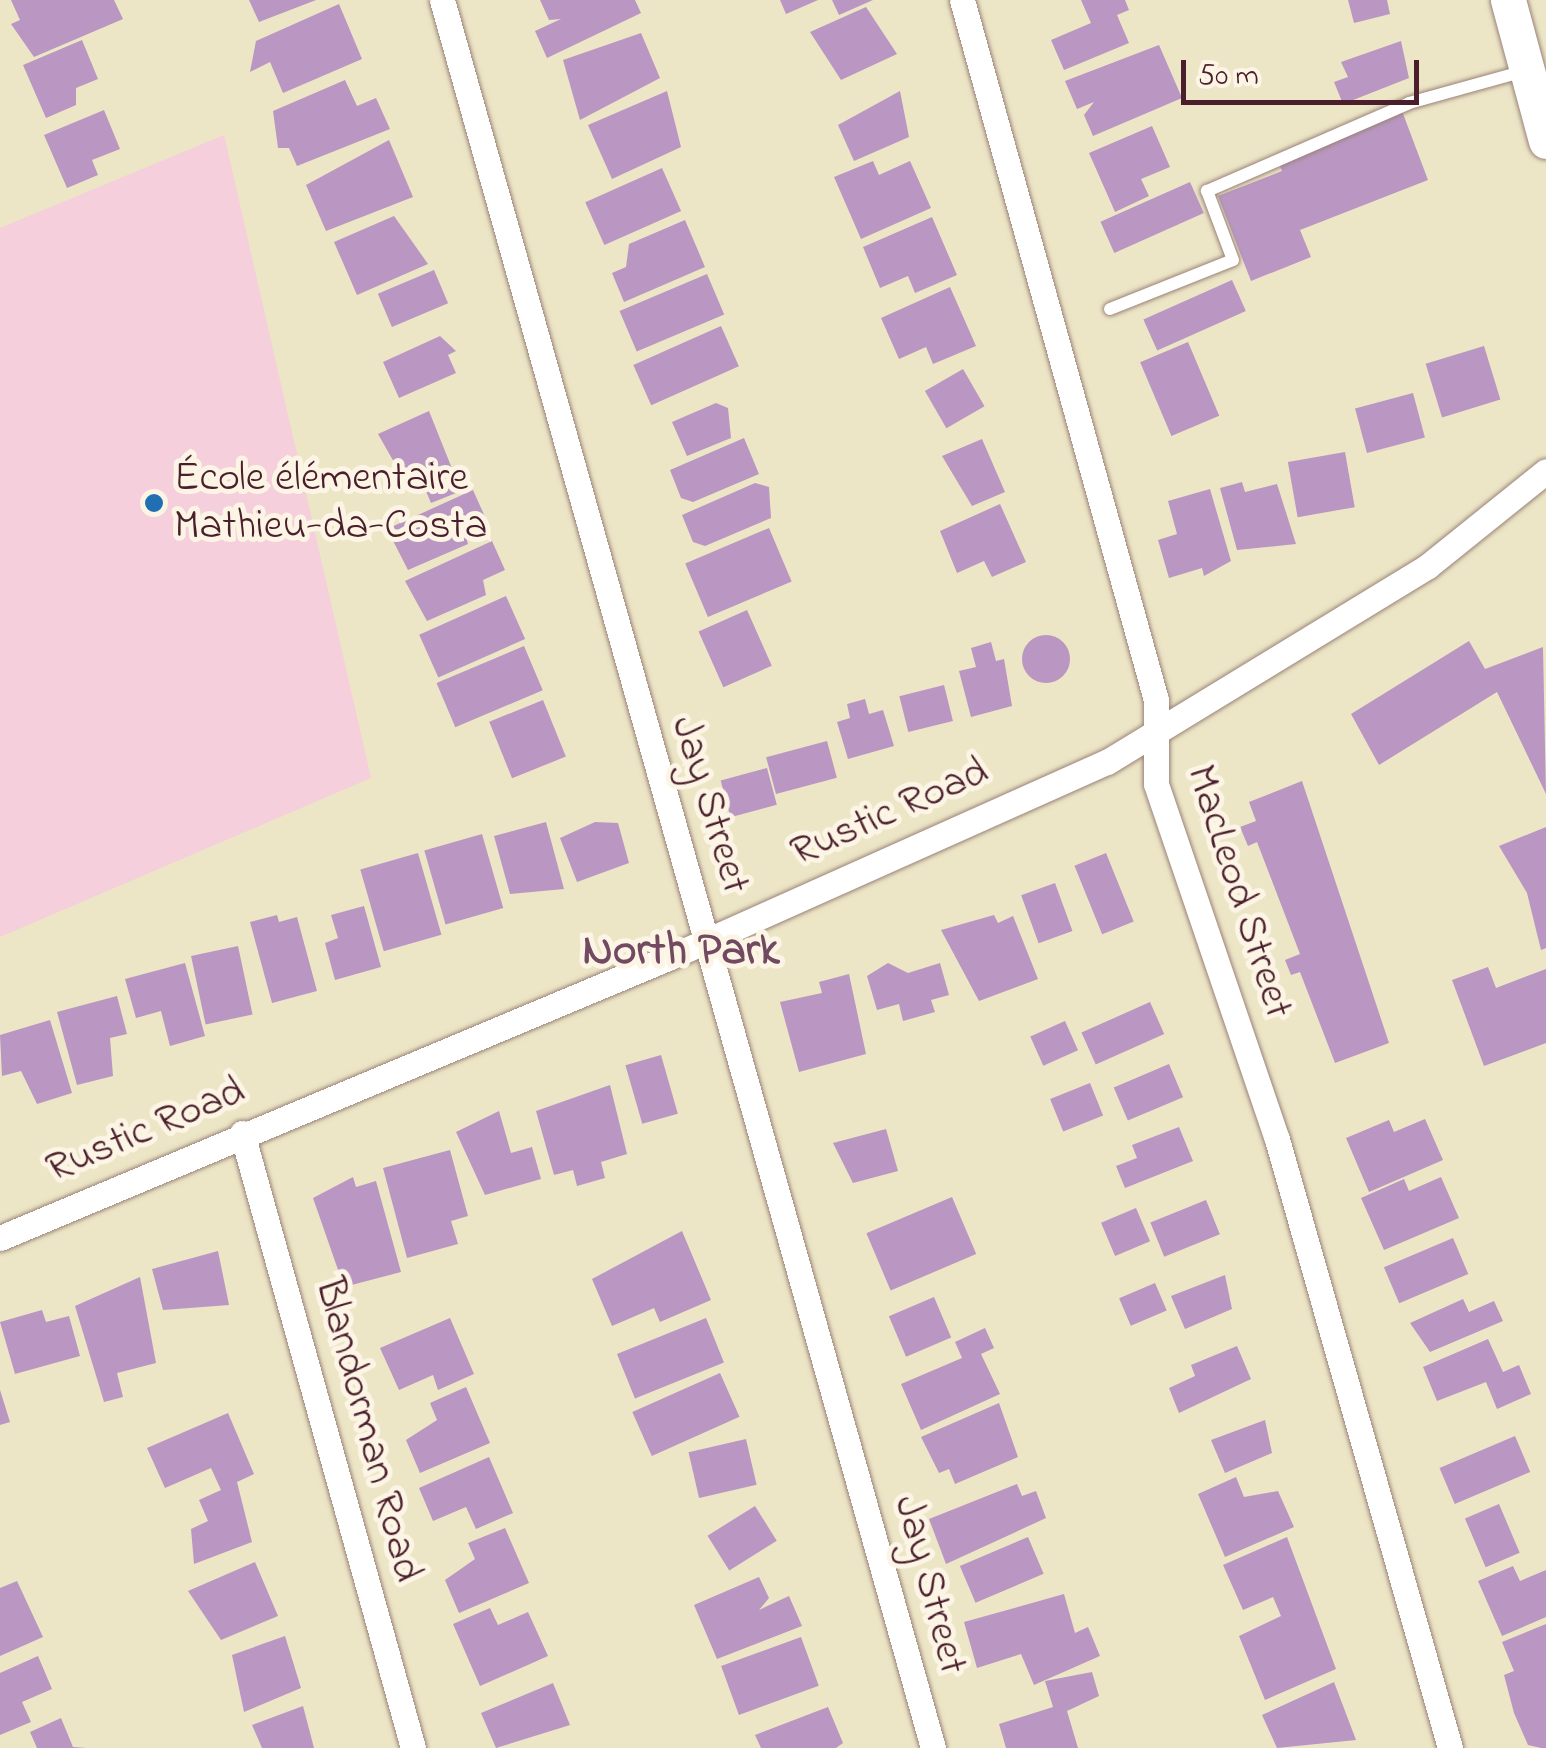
<!DOCTYPE html>
<html>
<head>
<meta charset="utf-8">
<style>
  body { margin:0 }
  #map { position:relative; width:1546px; height:1748px; overflow:hidden; background:#ece5c6; font-family:"Indie Flower",sans-serif }
  div>[style] { position:absolute }
  [style*='--x'] { left:calc(var(--x)*1px); top:calc(var(--y)*1px); width:calc(var(--w)*1px); rotate:calc(var(--a)*1deg) }
  .built>* { inset:0; background:#f5cfdb }
  .building>* { inset:0; background:#b997c2; transform-origin:0 0 }
  .round { border-radius:50% }
  .roads { filter:drop-shadow(0 0 2px #9b8278) drop-shadow(0 0 2px #9b8278) }
  .lane>* { height:12px; margin:-6px; padding:0 6px; transform-origin:6px; border-radius:6px; background:#fff }
  .street>* { height:25px; margin:-12.5px; padding:0 12.5px; transform-origin:12.5px; border-radius:12.5px; background:#fff }
  .secondary>* { height:35px; margin:-17.5px; padding:0 17.5px; transform-origin:17.5px; border-radius:17.5px; background:#fff }
  .dots>* { width:28px; height:28px; translate:-50% -50%; box-sizing:border-box; border:5px solid #fcf5e5; border-radius:50% }
  span { translate:-50% -50%; white-space:nowrap; text-align:center; line-height:1.15; -webkit-text-stroke:10px #fcf5e5; paint-order:stroke }
  .poi-label { font-size:42px; color:#4a1f2b }
  .left { translate:0 -50%; text-align:left }
  .street-label { font-size:42px; color:#4a1f2b }
  .neighbourhood-label { font-size:45px; color:#714960; font-weight:700 }
  .scale { position:absolute; left:1181px; top:60px; width:238px; height:45px; box-sizing:border-box; border:5px solid #4a1f2b; border-top:0; padding-left:12px; font-size:30px; line-height:35px; white-space:nowrap; color:#4a1f2b; -webkit-text-stroke:8px #fcf5e5; paint-order:stroke }
</style>
</head>
<body>
<div id="map">
  <div class="built">
    <i style="clip-path:polygon(224px 135px,371px 778px,0 937px,0 228px)"></i>
  </div>
  <div class="building">
    <i style="clip-path:polygon(11px 0,114px 0,123px 19px,34px 57px,11px 24px,20px 20px)"></i>
    <i style="clip-path:polygon(249px 0,316px 0,259px 22px)"></i>
    <i style="clip-path:polygon(540px 0,635px 0,641px 13px,547px 58px,535px 31px,561px 19px,549px 20px)"></i>
    <i style="clip-path:polygon(780px 0,818px 0,786px 14px)"></i>
    <i style="clip-path:polygon(832px 0,873px 0,839px 15px)"></i>
    <i style="clip-path:polygon(1081px 0,1125px 0,1129px 10px,1117px 15px,1129px 43px,1064px 70px,1051px 40px,1091px 23px)"></i>
    <i style="clip-path:polygon(1348px 0,1387px 0,1390px 14px,1354px 23px)"></i>
    <i style="clip-path:polygon(339px 4px,362px 59px,283px 93px,270px 62px,250px 72px,256px 41px)"></i>
    <i style="clip-path:polygon(866px 7px,897px 54px,841px 80px,810px 32px)"></i>
    <i style="clip-path:polygon(641px 33px,660px 78px,580px 120px,563px 60px)"></i>
    <i style="clip-path:polygon(82px 40px,98px 79px,76px 88px,76px 105px,46px 118px,23px 65px)"></i>
    <i style="clip-path:polygon(1401px 41px,1409px 78px,1343px 104px,1334px 82px,1348px 77px,1341px 62px)"></i>
    <i style="clip-path:polygon(1159px 45px,1182px 98px,1093px 136px,1084px 115px,1094px 102px,1077px 109px,1065px 81px)"></i>
    <i style="clip-path:polygon(345px 80px,357px 106px,376px 98px,390px 129px,297px 166px,289px 148px,278px 148px,273px 111px)"></i>
    <i style="clip-path:polygon(667px 91px,681px 147px,612px 179px,588px 125px)"></i>
    <i style="clip-path:polygon(900px 91px,909px 137px,854px 161px,838px 125px)"></i>
    <i style="clip-path:polygon(104px 110px,120px 149px,92px 160px,98px 175px,67px 188px,44px 135px)"></i>
    <i style="clip-path:polygon(1402px 111px,1428px 180px,1300px 230px,1311px 257px,1251px 281px,1218px 196px,1282px 171px,1277px 159px)"></i>
    <i style="clip-path:polygon(1152px 126px,1170px 167px,1141px 179px,1149px 196px,1115px 212px,1089px 153px)"></i>
    <i style="clip-path:polygon(389px 140px,413px 197px,326px 231px,306px 185px)"></i>
    <i style="clip-path:polygon(873px 161px,879px 175px,910px 161px,931px 208px,861px 239px,834px 177px)"></i>
    <i style="left:662px;top:168px;width:47px;height:84px;rotate:66deg"></i>
    <i style="left:1190px;top:182px;width:34px;height:98px;rotate:66deg"></i>
    <i style="clip-path:polygon(394px 216px,428px 264px,357px 295px,334px 242px)"></i>
    <i style="clip-path:polygon(932px 217px,957px 275px,915px 293px,908px 276px,880px 288px,863px 247px)"></i>
    <i style="clip-path:polygon(685px 220px,705px 267px,624px 302px,612px 273px,626px 267px,629px 244px)"></i>
    <i style="left:434px;top:270px;width:36px;height:61px;rotate:67deg"></i>
    <i style="left:707px;top:274px;width:44px;height:95px;rotate:67deg"></i>
    <i style="left:1232px;top:280px;width:34px;height:97px;rotate:66deg"></i>
    <i style="clip-path:polygon(950px 287px,976px 346px,933px 364px,926px 347px,899px 359px,881px 318px)"></i>
    <i style="left:721px;top:326px;width:44px;height:96px;rotate:66deg"></i>
    <i style="clip-path:polygon(440px 336px,456px 351px,448px 355px,456px 373px,399px 398px,383px 362px)"></i>
    <i style="left:1188px;top:342px;width:80px;height:52px;rotate:67deg"></i>
    <i style="left:1484px;top:346px;width:56px;height:61px;rotate:73deg"></i>
    <i style="left:963px;top:369px;width:43px;height:44px;rotate:60deg"></i>
    <i style="left:1413px;top:393px;width:46px;height:60px;rotate:75deg"></i>
    <i style="clip-path:polygon(716px 403px,728px 408px,731px 438px,687px 456px,672px 422px)"></i>
    <i style="clip-path:polygon(429px 411px,461px 491px,431px 503px,421px 479px,407px 485px,378px 434px)"></i>
    <i style="clip-path:polygon(744px 438px,759px 474px,693px 502px,681px 498px,670px 470px)"></i>
    <i style="clip-path:polygon(982px 439px,1005px 492px,972px 506px,942px 456px)"></i>
    <i style="left:1345px;top:452px;width:56px;height:58px;rotate:80deg"></i>
    <i style="clip-path:polygon(1242px 482px,1245px 492px,1277px 484px,1296px 544px,1237px 550px,1220px 488px)"></i>
    <i style="clip-path:polygon(755px 483px,769px 487px,771px 518px,705px 546px,693px 542px,682px 515px)"></i>
    <i style="clip-path:polygon(1210px 489px,1231px 561px,1204px 576px,1202px 568px,1169px 578px,1158px 540px,1177px 534px,1168px 501px)"></i>
    <i style="clip-path:polygon(473px 490px,486px 519px,464px 529px,468px 544px,408px 570px,387px 529px)"></i>
    <i style="clip-path:polygon(1000px 504px,1026px 562px,992px 577px,984px 561px,957px 573px,940px 531px)"></i>
    <i style="left:769px;top:528px;width:58px;height:91px;rotate:67deg"></i>
    <i style="clip-path:polygon(492px 541px,505px 570px,483px 580px,486px 595px,427px 621px,405px 581px)"></i>
    <i style="left:506px;top:596px;width:47px;height:95px;rotate:66deg"></i>
    <i style="left:747px;top:610px;width:61px;height:53px;rotate:66deg"></i>
    <i class="round" style="left:1022px;top:635px;width:48px;height:48px"></i>
    <i style="clip-path:polygon(1469px 641px,1485px 669px,1543px 647px,1546px 794px,1497px 692px,1379px 765px,1351px 714px)"></i>
    <i style="clip-path:polygon(991px 642px,996px 661px,1004px 659px,1012px 706px,971px 717px,959px 671px,976px 667px,971px 648px)"></i>
    <i style="left:524px;top:646px;width:48px;height:95px;rotate:67deg"></i>
    <i style="left:944px;top:685px;width:37px;height:46px;rotate:76deg"></i>
    <i style="clip-path:polygon(865px 699px,869px 714px,883px 710px,894px 746px,848px 759px,837px 722px,850px 718px,847px 704px)"></i>
    <i style="left:543px;top:700px;width:61px;height:58px;rotate:68deg"></i>
    <i style="left:827px;top:741px;width:38px;height:63px;rotate:75deg"></i>
    <i style="left:767px;top:768px;width:38px;height:48px;rotate:75deg"></i>
    <i style="clip-path:polygon(1302px 781px,1389px 1043px,1335px 1063px,1300px 972px,1291px 975px,1285px 960px,1300px 954px,1257px 842px,1248px 846px,1240px 827px,1256px 821px,1249px 802px)"></i>
    <i style="clip-path:polygon(546px 822px,564px 889px,510px 894px,494px 836px)"></i>
    <i style="clip-path:polygon(595px 822px,618px 823px,629px 863px,577px 882px,560px 838px)"></i>
    <i style="clip-path:polygon(1546px 827px,1546px 948px,1541px 950px,1527px 893px,1499px 846px)"></i>
    <i style="left:482px;top:834px;width:77px;height:60px;rotate:74deg"></i>
    <i style="left:418px;top:853px;width:85px;height:60px;rotate:74deg"></i>
    <i style="left:1106px;top:853px;width:74px;height:34px;rotate:68deg"></i>
    <i style="left:1055px;top:883px;width:51px;height:36px;rotate:70deg"></i>
    <i style="clip-path:polygon(364px 906px,381px 967px,335px 980px,325px 943px,338px 938px,331px 915px)"></i>
    <i style="clip-path:polygon(277px 915px,279px 922px,297px 917px,317px 991px,272px 1003px,250px 922px)"></i>
    <i style="clip-path:polygon(994px 915px,998px 923px,1013px 916px,1038px 979px,979px 1001px,941px 930px)"></i>
    <i style="left:238px;top:946px;width:70px;height:48px;rotate:78deg"></i>
    <i style="clip-path:polygon(185px 963px,205px 1036px,170px 1046px,161px 1011px,136px 1018px,125px 979px)"></i>
    <i style="clip-path:polygon(888px 963px,908px 973px,940px 963px,949px 995px,931px 1000px,935px 1012px,903px 1021px,899px 1004px,877px 1010px,867px 976px)"></i>
    <i style="clip-path:polygon(1488px 967px,1496px 988px,1546px 969px,1546px 1043px,1484px 1066px,1452px 980px)"></i>
    <i style="clip-path:polygon(849px 974px,866px 1054px,799px 1072px,780px 1002px,822px 993px,819px 982px)"></i>
    <i style="clip-path:polygon(117px 996px,127px 1034px,110px 1038px,113px 1076px,77px 1085px,57px 1012px)"></i>
    <i style="left:1150px;top:1002px;width:35px;height:75px;rotate:66deg"></i>
    <i style="clip-path:polygon(50px 1020px,72px 1093px,37px 1104px,21px 1071px,2px 1076px,0 1035px)"></i>
    <i style="left:1065px;top:1021px;width:32px;height:38px;rotate:66deg"></i>
    <i style="left:661px;top:1055px;width:61px;height:37px;rotate:74deg"></i>
    <i style="left:1169px;top:1064px;width:36px;height:60px;rotate:67deg"></i>
    <i style="left:1090px;top:1083px;width:35px;height:43px;rotate:68deg"></i>
    <i style="clip-path:polygon(610px 1085px,627px 1154px,601px 1162px,605px 1178px,577px 1186px,573px 1170px,554px 1175px,536px 1111px)"></i>
    <i style="clip-path:polygon(499px 1111px,511px 1153px,532px 1147px,541px 1179px,485px 1195px,456px 1132px)"></i>
    <i style="clip-path:polygon(1425px 1119px,1443px 1160px,1369px 1192px,1346px 1138px,1389px 1120px,1394px 1132px)"></i>
    <i style="clip-path:polygon(1179px 1127px,1193px 1161px,1125px 1188px,1116px 1166px,1137px 1158px,1132px 1145px)"></i>
    <i style="clip-path:polygon(886px 1129px,898px 1171px,853px 1183px,833px 1143px)"></i>
    <i style="clip-path:polygon(450px 1150px,468px 1216px,451px 1221px,458px 1244px,407px 1258px,383px 1168px)"></i>
    <i style="clip-path:polygon(353px 1177px,356px 1187px,376px 1181px,401px 1272px,344px 1287px,313px 1198px)"></i>
    <i style="clip-path:polygon(1441px 1177px,1459px 1218px,1384px 1250px,1361px 1198px,1404px 1179px,1409px 1191px)"></i>
    <i style="left:952px;top:1197px;width:62px;height:93px;rotate:67deg"></i>
    <i style="left:1206px;top:1200px;width:37px;height:60px;rotate:68deg"></i>
    <i style="left:1136px;top:1208px;width:36px;height:38px;rotate:67deg"></i>
    <i style="clip-path:polygon(682px 1231px,711px 1300px,660px 1322px,654px 1308px,612px 1326px,592px 1279px)"></i>
    <i style="left:1453px;top:1238px;width:39px;height:75px;rotate:67deg"></i>
    <i style="clip-path:polygon(218px 1251px,229px 1305px,163px 1310px,152px 1269px)"></i>
    <i style="clip-path:polygon(1225px 1275px,1232px 1309px,1185px 1329px,1171px 1296px)"></i>
    <i style="clip-path:polygon(140px 1277px,156px 1363px,117px 1373px,123px 1397px,104px 1402px,75px 1306px)"></i>
    <i style="left:1155px;top:1283px;width:30px;height:39px;rotate:67deg"></i>
    <i style="left:934px;top:1297px;width:44px;height:49px;rotate:67deg"></i>
    <i style="clip-path:polygon(1463px 1299px,1469px 1312px,1494px 1301px,1503px 1321px,1430px 1352px,1410px 1323px)"></i>
    <i style="clip-path:polygon(42px 1310px,46px 1322px,69px 1316px,80px 1356px,15px 1374px,0 1322px)"></i>
    <i style="clip-path:polygon(450px 1318px,474px 1374px,438px 1390px,433px 1375px,399px 1390px,380px 1348px)"></i>
    <i style="left:706px;top:1318px;width:48px;height:96px;rotate:68deg"></i>
    <i style="clip-path:polygon(985px 1328px,994px 1348px,981px 1354px,1000px 1394px,921px 1430px,901px 1384px,962px 1358px,955px 1342px)"></i>
    <i style="clip-path:polygon(1488px 1339px,1503px 1372px,1519px 1365px,1531px 1394px,1497px 1409px,1486px 1382px,1437px 1401px,1423px 1367px)"></i>
    <i style="clip-path:polygon(1237px 1346px,1251px 1379px,1179px 1413px,1169px 1388px,1195px 1376px,1191px 1365px)"></i>
    <i style="left:720px;top:1373px;width:48px;height:96px;rotate:66deg"></i>
    <i style="clip-path:polygon(466px 1387px,490px 1443px,420px 1473px,406px 1440px,437px 1420px,430px 1403px)"></i>
    <i style="clip-path:polygon(0 1390px,10px 1422px,0 1425px)"></i>
    <i style="clip-path:polygon(999px 1403px,1018px 1457px,955px 1484px,949px 1469px,939px 1473px,921px 1437px)"></i>
    <i style="clip-path:polygon(228px 1413px,254px 1474px,237px 1482px,252px 1542px,194px 1564px,191px 1529px,208px 1521px,199px 1500px,221px 1490px,211px 1468px,165px 1488px,147px 1448px)"></i>
    <i style="clip-path:polygon(1265px 1420px,1272px 1453px,1225px 1473px,1211px 1440px)"></i>
    <i style="left:1515px;top:1436px;width:39px;height:82px;rotate:67deg"></i>
    <i style="left:746px;top:1439px;width:47px;height:59px;rotate:77deg"></i>
    <i style="clip-path:polygon(489px 1457px,513px 1513px,476px 1529px,466px 1507px,433px 1521px,419px 1488px)"></i>
    <i style="clip-path:polygon(1236px 1477px,1244px 1497px,1278px 1491px,1294px 1527px,1225px 1557px,1198px 1494px)"></i>
    <i style="clip-path:polygon(1017px 1484px,1022px 1496px,1036px 1491px,1046px 1518px,946px 1564px,929px 1519px)"></i>
    <i style="left:1499px;top:1504px;width:53px;height:37px;rotate:67deg"></i>
    <i style="left:755px;top:1506px;width:41px;height:56px;rotate:58deg"></i>
    <i style="clip-path:polygon(505px 1528px,529px 1583px,459px 1613px,445px 1580px,475px 1559px,468px 1543px)"></i>
    <i style="left:1028px;top:1537px;width:40px;height:74px;rotate:67deg"></i>
    <i style="clip-path:polygon(1287px 1537px,1336px 1669px,1265px 1700px,1239px 1636px,1281px 1616px,1273px 1597px,1243px 1610px,1223px 1565px)"></i>
    <i style="clip-path:polygon(255px 1562px,278px 1616px,221px 1640px,188px 1591px)"></i>
    <i style="clip-path:polygon(1513px 1566px,1520px 1581px,1546px 1570px,1546px 1617px,1502px 1636px,1478px 1581px)"></i>
    <i style="clip-path:polygon(759px 1577px,769px 1598px,759px 1610px,789px 1596px,802px 1626px,717px 1659px,694px 1605px)"></i>
    <i style="clip-path:polygon(17px 1581px,43px 1637px,0 1656px,0 1588px)"></i>
    <i style="clip-path:polygon(1064px 1594px,1075px 1633px,1088px 1627px,1100px 1656px,1034px 1685px,1021px 1654px,977px 1668px,964px 1622px)"></i>
    <i style="clip-path:polygon(490px 1608px,498px 1625px,528px 1612px,548px 1656px,480px 1686px,453px 1624px)"></i>
    <i style="clip-path:polygon(1546px 1624px,1546px 1748px,1541px 1748px,1528px 1745px,1514px 1713px,1504px 1675px,1514px 1671px,1502px 1642px)"></i>
    <i style="clip-path:polygon(285px 1636px,301px 1688px,244px 1712px,232px 1655px)"></i>
    <i style="left:801px;top:1637px;width:52px;height:85px;rotate:70deg"></i>
    <i style="clip-path:polygon(38px 1656px,52px 1689px,22px 1702px,31px 1722px,0 1735px,0 1673px)"></i>
    <i style="clip-path:polygon(1092px 1672px,1099px 1696px,1067px 1711px,1078px 1748px,1006px 1748px,999px 1724px,1053px 1707px,1045px 1681px)"></i>
    <i style="clip-path:polygon(1334px 1682px,1356px 1740px,1277px 1748px,1262px 1715px)"></i>
    <i style="clip-path:polygon(553px 1683px,570px 1725px,496px 1748px,481px 1713px)"></i>
    <i style="clip-path:polygon(303px 1706px,314px 1748px,262px 1748px,252px 1725px)"></i>
    <i style="clip-path:polygon(828px 1707px,843px 1743px,836px 1748px,761px 1748px,755px 1735px)"></i>
    <i style="clip-path:polygon(61px 1718px,73px 1747px,87px 1748px,37px 1748px,30px 1732px)"></i>
  </div>
  <div class="roads">
    <div class="lane">
      <i style="--x:1110;--y:309;--w:132;--a:-21.7"></i>
      <i style="--x:1233;--y:260;--w:74;--a:-110.6"></i>
      <i style="--x:1207;--y:191;--w:220;--a:-23.5"></i>
      <i style="--x:1409;--y:103;--w:119;--a:-15.5"></i>
    </div>
    <div class="street">
      <i style="--x:442;--y:0;--w:1816;--a:74.31"></i>
      <i style="--x:962;--y:0;--w:726;--a:74.51"></i>
      <i style="--x:1156;--y:700;--w:84;--a:90"></i>
      <i style="--x:1156;--y:784;--w:375;--a:71.2"></i>
      <i style="--x:1277;--y:1139;--w:633;--a:74.14"></i>
      <i style="--x:242;--y:1133;--w:638;--a:74.46"></i>
      <i style="--x:0;--y:1238;--w:724;--a:-22.74"></i>
      <i style="--x:668;--y:958;--w:481;--a:-24.1"></i>
      <i style="--x:1107;--y:762;--w:376;--a:-31.4"></i>
      <i style="--x:1428;--y:566;--w:151;--a:-38.8"></i>
    </div>
    <div class="secondary">
      <i style="--x:1508;--y:0;--w:146;--a:74.9"></i>
    </div>
  </div>
  <div class="dots">
    <i style="left:154px;top:503px;background:#1f6fb2"></i>
  </div>
  <div class="poi-label">
    <span class="left" style="left:174px;top:503px">École élémentaire<br>Mathieu-da-Costa</span>
  </div>
  <div class="street-label">
    <span style="left:709px;top:805px;rotate:73deg">Jay Street</span>
    <span style="left:890px;top:813px;rotate:-24deg">Rustic Road</span>
    <span style="left:1238px;top:892px;rotate:72deg">MacLeod Street</span>
    <span style="left:146px;top:1131px;rotate:-23deg">Rustic Road</span>
    <span style="left:367px;top:1430px;rotate:75deg">Blandorman Road</span>
    <span style="left:929px;top:1585px;rotate:75deg">Jay Street</span>
  </div>
  <div class="neighbourhood-label">
    <span style="left:681px;top:953px">North Park</span>
  </div>
  <div class="scale">50 m</div>
</div>
</body>
</html>
